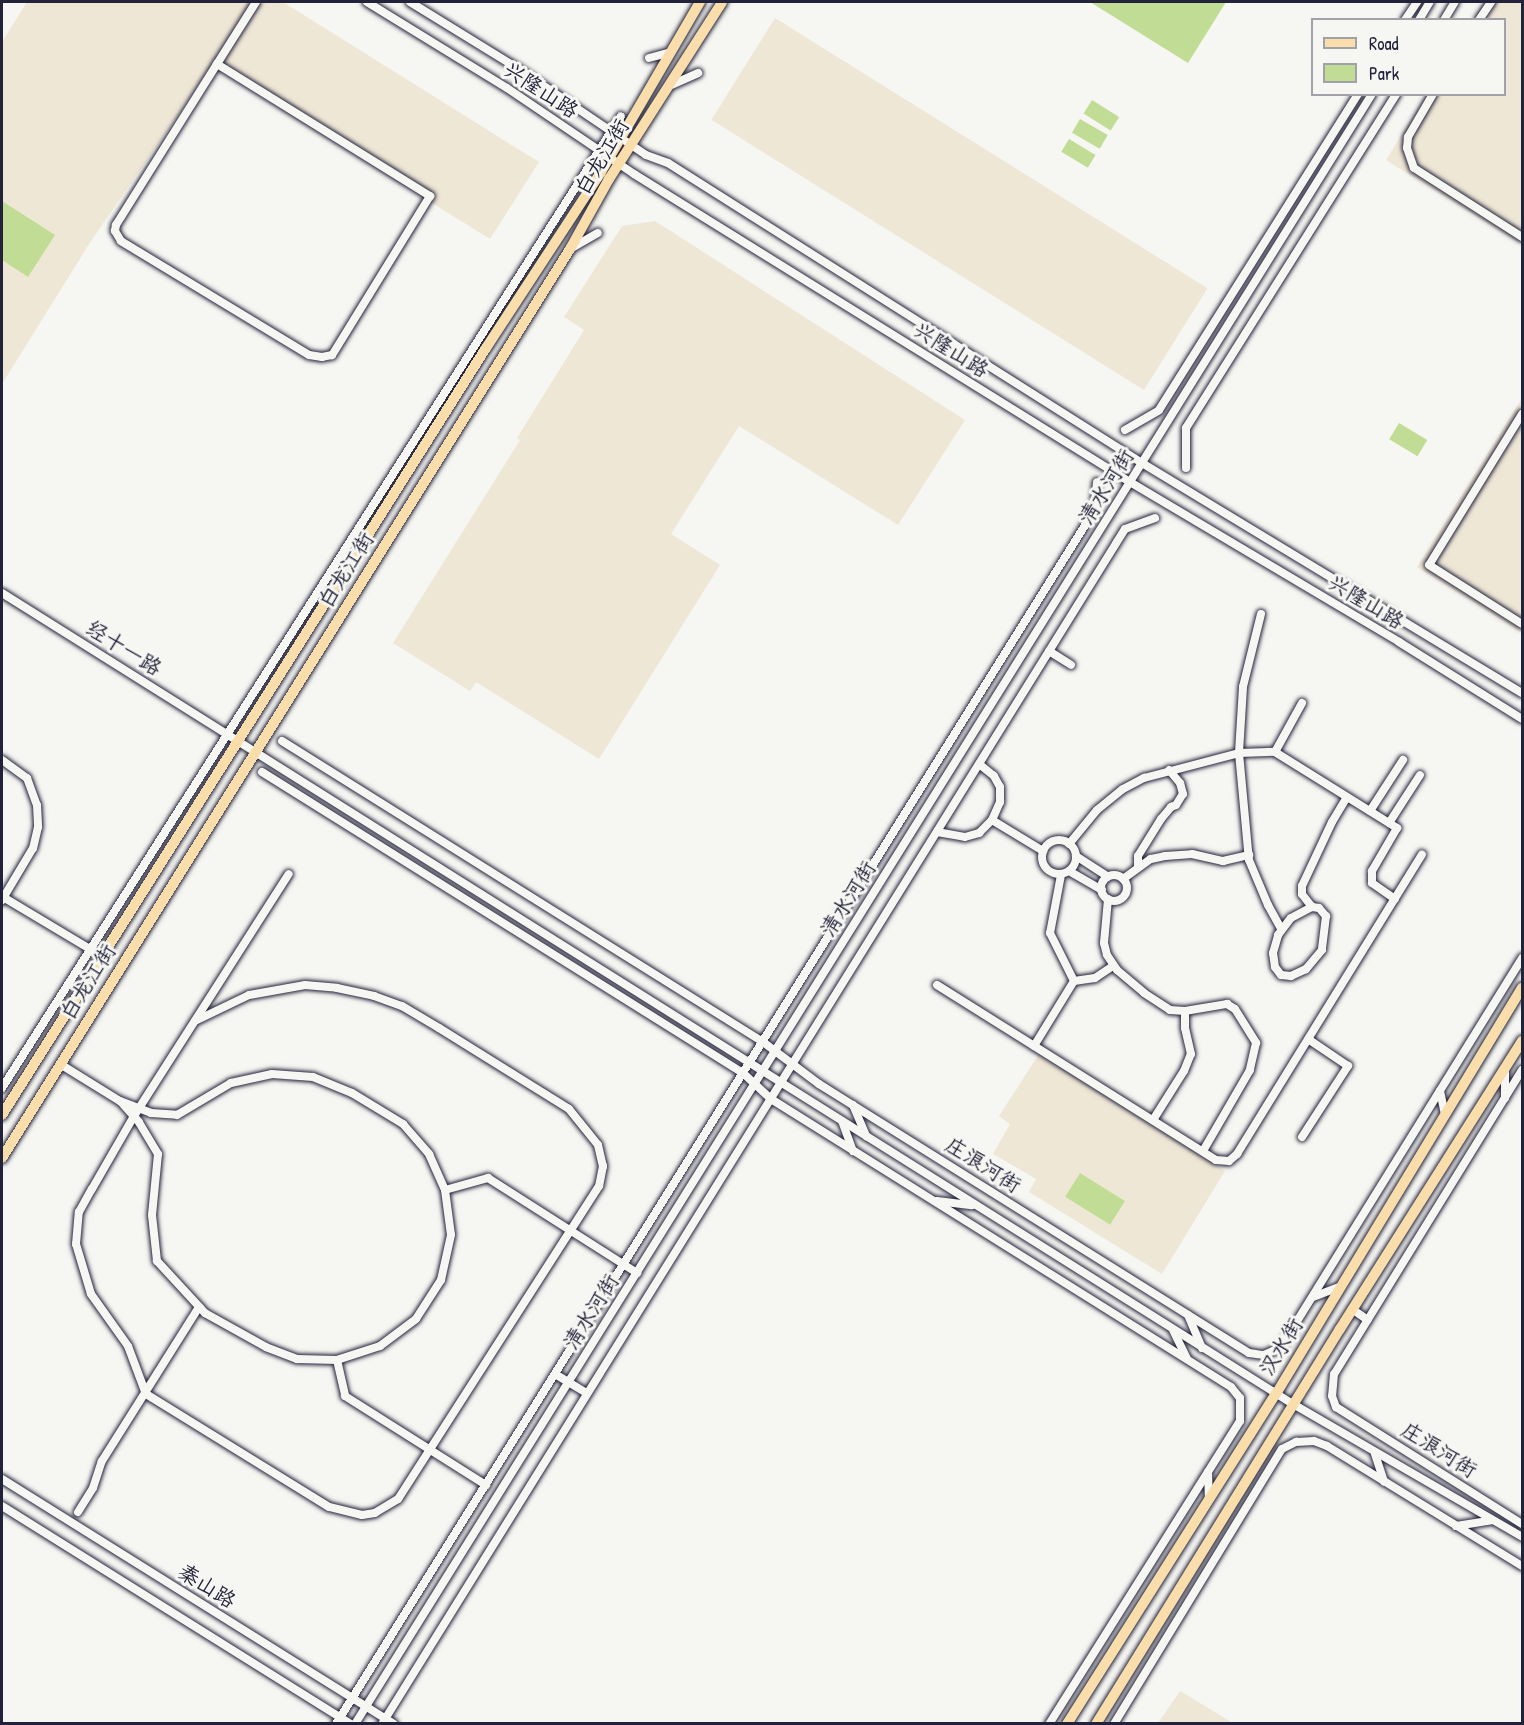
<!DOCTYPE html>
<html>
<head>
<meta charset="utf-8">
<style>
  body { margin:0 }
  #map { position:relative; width:1524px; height:1725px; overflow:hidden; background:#f6f6f2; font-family:"Patrick Hand","LXGW WenKai TC",sans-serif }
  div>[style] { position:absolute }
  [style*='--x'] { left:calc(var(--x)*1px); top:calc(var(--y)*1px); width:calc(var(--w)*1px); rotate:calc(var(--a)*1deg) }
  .built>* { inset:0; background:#efe7d6; transform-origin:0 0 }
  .green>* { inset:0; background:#c1dd95; transform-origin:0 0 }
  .roads { filter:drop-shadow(0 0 2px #22223b) drop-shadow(0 0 2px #22223b) }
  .minor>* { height:8px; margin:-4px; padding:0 4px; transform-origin:4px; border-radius:4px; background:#f6f6f2 }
  .minor>.ring { margin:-4px; padding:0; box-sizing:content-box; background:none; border:8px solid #f6f6f2; border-radius:50% }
  .major>* { height:10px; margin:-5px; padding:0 5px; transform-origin:5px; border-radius:5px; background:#f9deab }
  span { translate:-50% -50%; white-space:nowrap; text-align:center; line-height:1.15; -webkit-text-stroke:6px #f6f6f2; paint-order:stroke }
  .street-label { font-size:21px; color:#22223b }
  .frame { position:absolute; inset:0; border:3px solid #22223b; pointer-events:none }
  .legend { position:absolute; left:1311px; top:18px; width:195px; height:78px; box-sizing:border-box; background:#f6f6f2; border:2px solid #a1a1a9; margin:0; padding:8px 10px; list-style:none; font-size:18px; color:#22223b }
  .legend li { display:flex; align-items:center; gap:12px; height:30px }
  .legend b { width:30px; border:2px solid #a1a1a9 }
</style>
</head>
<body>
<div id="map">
  <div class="built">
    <i style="clip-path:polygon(27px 2px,283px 2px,539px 162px,490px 239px,212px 66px,91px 241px,2px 384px,2px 42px)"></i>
    <i style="clip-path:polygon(1484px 2px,1522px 2px,1522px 245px,1386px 160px,1426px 95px,1504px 94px,1504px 20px,1473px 19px)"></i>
    <i style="left:775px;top:18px;width:510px;height:120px;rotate:32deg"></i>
    <i style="clip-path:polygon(655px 221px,965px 420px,898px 525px,739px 426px,671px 534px,720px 565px,599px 759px,476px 682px,470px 691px,393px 643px,520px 440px,517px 438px,584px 330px,564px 317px,622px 226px)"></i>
    <i style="clip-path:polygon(1522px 398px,1522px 633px,1417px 567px)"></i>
    <i style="clip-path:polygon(1039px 1054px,1225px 1171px,1162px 1274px,1029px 1192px,1036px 1179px,993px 1154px,1010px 1124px,999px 1116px)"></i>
    <i style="clip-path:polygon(1180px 1691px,1233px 1723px,1158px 1723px)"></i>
  </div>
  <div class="green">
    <i style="clip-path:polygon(1090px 2px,1226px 2px,1188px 63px)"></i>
    <i style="left:1092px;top:100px;width:32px;height:16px;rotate:32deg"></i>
    <i style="left:1080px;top:119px;width:32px;height:16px;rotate:30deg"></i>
    <i style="left:1069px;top:139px;width:31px;height:15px;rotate:31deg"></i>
    <i style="clip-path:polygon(2px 201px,55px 235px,28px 277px,2px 260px)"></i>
    <i style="left:1399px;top:423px;width:33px;height:19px;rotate:31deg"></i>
    <i style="left:1080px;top:1173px;width:53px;height:28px;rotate:32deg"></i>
  </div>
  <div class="roads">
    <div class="minor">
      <i style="--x:367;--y:2;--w:164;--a:31.6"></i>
      <i style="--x:507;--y:88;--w:153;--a:34.1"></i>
      <i style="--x:634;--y:174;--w:584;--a:31.84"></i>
      <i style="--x:1130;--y:482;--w:313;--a:30.7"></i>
      <i style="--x:1399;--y:642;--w:145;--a:32"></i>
      <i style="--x:410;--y:2;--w:128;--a:31.6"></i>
      <i style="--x:519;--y:69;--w:153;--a:34.1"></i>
      <i style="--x:646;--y:155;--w:23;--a:20"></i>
      <i style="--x:668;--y:163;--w:561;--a:32.33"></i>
      <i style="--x:1142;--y:463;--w:444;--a:31.2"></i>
      <i style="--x:1405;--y:20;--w:22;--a:-56"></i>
      <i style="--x:1419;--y:20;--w:21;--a:-59"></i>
      <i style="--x:1444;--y:20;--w:21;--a:-59"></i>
      <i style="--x:1479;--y:20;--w:22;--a:-56"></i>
      <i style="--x:649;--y:58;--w:20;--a:-15"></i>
      <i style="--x:217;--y:64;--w:251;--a:31.8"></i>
      <i style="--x:430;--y:196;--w:187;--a:121.6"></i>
      <i style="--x:332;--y:355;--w:10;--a:169"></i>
      <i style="--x:322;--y:357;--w:13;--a:-171"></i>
      <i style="--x:309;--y:355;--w:220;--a:-148.8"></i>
      <i style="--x:121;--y:241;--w:12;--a:-121"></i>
      <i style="--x:115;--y:231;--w:6;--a:-81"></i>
      <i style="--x:116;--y:225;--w:190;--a:-57.9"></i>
      <i style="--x:217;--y:64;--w:73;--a:-57.8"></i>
      <i style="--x:669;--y:86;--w:32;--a:-24"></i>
      <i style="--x:1433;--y:94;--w:50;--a:120.2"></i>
      <i style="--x:1408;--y:137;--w:11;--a:95"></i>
      <i style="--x:1407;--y:148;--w:21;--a:71"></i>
      <i style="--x:1414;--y:168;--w:128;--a:32.6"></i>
      <i style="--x:570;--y:249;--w:32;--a:-30"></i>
      <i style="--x:1522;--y:414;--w:177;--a:121.6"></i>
      <i style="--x:1429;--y:565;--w:110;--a:32.4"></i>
      <i style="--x:1125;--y:430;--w:39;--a:-30"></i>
      <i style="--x:1159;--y:410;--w:373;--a:-57.8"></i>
      <i style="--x:1186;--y:468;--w:40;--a:-90"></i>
      <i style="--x:1186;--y:428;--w:395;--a:-57.8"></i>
      <i style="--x:2;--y:593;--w:1525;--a:32.14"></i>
      <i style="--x:1293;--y:1404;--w:265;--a:30.1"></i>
      <i style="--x:1261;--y:614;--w:75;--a:103.9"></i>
      <i style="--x:1243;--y:687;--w:66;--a:93.5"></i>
      <i style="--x:1239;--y:753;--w:107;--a:84.7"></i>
      <i style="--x:1249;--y:860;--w:49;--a:67.1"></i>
      <i style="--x:1268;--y:905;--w:26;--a:61"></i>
      <i style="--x:1049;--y:651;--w:26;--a:32"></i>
      <i style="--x:282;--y:741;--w:567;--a:32.04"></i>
      <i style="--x:763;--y:1042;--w:70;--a:36.9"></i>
      <i style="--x:819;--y:1084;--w:507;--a:32.03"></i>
      <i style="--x:1249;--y:1353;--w:15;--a:8"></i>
      <i style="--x:1264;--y:1355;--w:19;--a:-25"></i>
      <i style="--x:1281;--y:1347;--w:458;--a:-58.2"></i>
      <i style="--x:1275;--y:752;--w:56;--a:-61.1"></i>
      <i style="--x:2;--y:760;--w:31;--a:36"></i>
      <i style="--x:27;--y:778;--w:29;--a:70"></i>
      <i style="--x:37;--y:805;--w:22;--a:87"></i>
      <i style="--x:38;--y:827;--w:22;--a:103"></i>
      <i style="--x:33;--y:848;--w:61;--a:120.8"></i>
      <i style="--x:262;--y:772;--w:567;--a:32.04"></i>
      <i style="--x:743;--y:1073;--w:38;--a:43"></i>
      <i style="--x:771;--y:1099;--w:543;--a:32.05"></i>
      <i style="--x:1231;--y:1387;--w:14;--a:51"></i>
      <i style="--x:1240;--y:1398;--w:23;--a:90"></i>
      <i style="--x:1240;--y:1421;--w:358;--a:122.2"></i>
      <i style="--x:1370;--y:811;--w:61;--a:-57.1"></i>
      <i style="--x:992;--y:820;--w:60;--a:31.3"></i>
      <i style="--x:1389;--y:823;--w:57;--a:-57.1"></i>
      <i style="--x:937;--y:832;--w:28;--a:10"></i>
      <i style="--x:965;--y:837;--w:15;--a:-16"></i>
      <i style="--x:979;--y:833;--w:18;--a:-45"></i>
      <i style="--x:992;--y:820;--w:20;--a:-66"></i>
      <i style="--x:1000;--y:802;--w:15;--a:-90"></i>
      <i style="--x:1000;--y:787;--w:13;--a:-119"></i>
      <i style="--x:994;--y:776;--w:19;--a:-141"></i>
      <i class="ring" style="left:1042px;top:840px;width:26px;height:26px"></i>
      <i style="--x:1069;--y:844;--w:44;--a:-50.5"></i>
      <i style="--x:1097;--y:810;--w:33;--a:-39"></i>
      <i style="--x:1123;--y:789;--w:24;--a:-28"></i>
      <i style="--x:1144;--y:778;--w:98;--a:-14.7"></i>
      <i style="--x:1239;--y:753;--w:36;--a:-2"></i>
      <i style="--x:1275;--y:752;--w:144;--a:31.9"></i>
      <i style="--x:1397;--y:828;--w:50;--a:120.2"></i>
      <i style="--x:1372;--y:871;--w:12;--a:90"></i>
      <i style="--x:1372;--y:883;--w:28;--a:35"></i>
      <i style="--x:1076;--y:856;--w:38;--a:33"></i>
      <i style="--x:1138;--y:867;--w:11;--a:-90"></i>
      <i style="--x:1138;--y:856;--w:44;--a:-58.1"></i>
      <i style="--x:1161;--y:819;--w:16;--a:-50"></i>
      <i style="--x:1171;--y:807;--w:5;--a:-22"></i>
      <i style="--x:1176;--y:805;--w:13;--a:-58"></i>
      <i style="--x:1183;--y:794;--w:11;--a:-105"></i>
      <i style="--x:1180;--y:783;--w:17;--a:-130"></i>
      <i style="--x:1069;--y:871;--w:38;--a:30"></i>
      <i style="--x:1061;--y:875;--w:59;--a:100.7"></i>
      <i style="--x:1050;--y:933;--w:54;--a:63.4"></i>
      <i class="ring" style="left:1101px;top:875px;width:18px;height:18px"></i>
      <i style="--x:1123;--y:879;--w:34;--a:-36"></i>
      <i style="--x:1151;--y:859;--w:14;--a:-12"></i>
      <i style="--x:1165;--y:856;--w:27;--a:-4"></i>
      <i style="--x:1192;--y:854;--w:32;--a:13"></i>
      <i style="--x:1223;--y:861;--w:27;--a:-13"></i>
      <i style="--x:3;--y:897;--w:101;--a:30.9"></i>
      <i style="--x:1108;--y:899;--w:44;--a:95.2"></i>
      <i style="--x:1104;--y:943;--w:12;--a:76"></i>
      <i style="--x:1107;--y:955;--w:18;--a:56"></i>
      <i style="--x:1117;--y:970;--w:35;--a:40"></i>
      <i style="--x:1144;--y:993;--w:31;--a:33"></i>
      <i style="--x:1170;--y:1010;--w:15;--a:4"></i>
      <i style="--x:1185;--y:1011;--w:43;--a:-9.5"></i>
      <i style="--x:1227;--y:1004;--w:9;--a:32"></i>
      <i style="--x:1235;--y:1009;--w:40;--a:58"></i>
      <i style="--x:1256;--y:1043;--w:28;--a:103"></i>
      <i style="--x:1250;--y:1070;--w:94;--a:120.1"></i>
      <i style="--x:1312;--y:907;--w:7;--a:8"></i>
      <i style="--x:1319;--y:908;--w:11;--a:49"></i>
      <i style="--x:1326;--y:916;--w:34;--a:97"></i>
      <i style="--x:1322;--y:950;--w:25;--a:130"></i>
      <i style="--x:1306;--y:969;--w:17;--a:155"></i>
      <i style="--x:1291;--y:976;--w:10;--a:-174"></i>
      <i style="--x:1281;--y:975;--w:10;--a:-127"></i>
      <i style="--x:1275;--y:967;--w:14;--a:-98"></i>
      <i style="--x:1273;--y:953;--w:19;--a:-74"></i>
      <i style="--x:1278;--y:935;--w:21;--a:-53"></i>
      <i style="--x:1291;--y:918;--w:24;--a:-28"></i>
      <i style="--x:1312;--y:907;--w:16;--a:-128"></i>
      <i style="--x:1302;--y:894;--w:8;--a:-90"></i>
      <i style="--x:1302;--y:886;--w:71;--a:-64.9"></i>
      <i style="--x:1332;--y:822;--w:29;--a:-59"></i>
      <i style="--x:1074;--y:981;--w:21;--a:-8"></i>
      <i style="--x:1095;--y:978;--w:22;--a:-34"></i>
      <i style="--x:937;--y:985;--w:329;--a:32.1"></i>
      <i style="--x:1216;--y:1160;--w:13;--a:4"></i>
      <i style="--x:1229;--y:1161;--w:11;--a:-41"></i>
      <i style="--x:1237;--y:1154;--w:352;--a:-58.3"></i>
      <i style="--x:195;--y:1021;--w:60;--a:-25.7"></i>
      <i style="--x:249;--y:995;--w:57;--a:-10.1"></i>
      <i style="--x:305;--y:985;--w:32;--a:5"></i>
      <i style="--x:337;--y:988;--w:38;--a:12"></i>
      <i style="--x:374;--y:996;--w:30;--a:20"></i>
      <i style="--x:402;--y:1006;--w:43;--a:30.7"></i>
      <i style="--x:439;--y:1028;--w:153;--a:31.9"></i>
      <i style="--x:569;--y:1109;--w:46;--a:51.1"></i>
      <i style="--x:598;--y:1145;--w:22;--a:77"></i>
      <i style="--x:603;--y:1166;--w:20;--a:101"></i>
      <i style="--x:599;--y:1186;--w:372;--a:122.7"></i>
      <i style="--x:398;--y:1499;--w:27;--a:149"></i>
      <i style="--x:375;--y:1513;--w:13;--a:171"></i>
      <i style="--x:362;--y:1515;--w:34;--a:-166"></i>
      <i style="--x:329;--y:1507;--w:215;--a:-148.3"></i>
      <i style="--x:146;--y:1394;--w:51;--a:-110.6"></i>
      <i style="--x:128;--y:1346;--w:64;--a:-125.4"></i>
      <i style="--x:91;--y:1294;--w:52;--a:-106.7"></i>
      <i style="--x:76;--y:1244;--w:32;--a:-85"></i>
      <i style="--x:79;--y:1212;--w:26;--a:-61"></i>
      <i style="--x:92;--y:1189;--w:84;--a:-60.1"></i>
      <i style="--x:134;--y:1116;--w:287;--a:-57.4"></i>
      <i style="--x:1034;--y:1046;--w:76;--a:-58.4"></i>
      <i style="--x:60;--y:1064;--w:70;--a:31.7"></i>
      <i style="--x:120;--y:1101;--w:33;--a:21"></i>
      <i style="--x:151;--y:1113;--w:26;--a:4"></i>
      <i style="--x:177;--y:1115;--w:63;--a:-30.7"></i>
      <i style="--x:231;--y:1083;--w:42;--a:-12.4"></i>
      <i style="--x:272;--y:1074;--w:41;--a:4.2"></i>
      <i style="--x:313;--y:1077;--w:42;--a:22.3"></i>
      <i style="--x:352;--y:1093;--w:60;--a:31.3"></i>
      <i style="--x:403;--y:1124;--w:40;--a:49"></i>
      <i style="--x:429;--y:1154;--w:39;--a:66"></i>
      <i style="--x:445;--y:1190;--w:45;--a:82.4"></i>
      <i style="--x:451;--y:1235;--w:46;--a:102.5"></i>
      <i style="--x:441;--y:1280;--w:46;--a:122.7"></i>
      <i style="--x:416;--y:1319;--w:45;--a:143.1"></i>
      <i style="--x:380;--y:1346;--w:45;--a:162"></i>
      <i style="--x:337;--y:1360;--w:40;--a:-178.6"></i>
      <i style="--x:297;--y:1359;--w:33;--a:-159"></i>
      <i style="--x:266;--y:1347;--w:70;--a:-150.9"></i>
      <i style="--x:205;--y:1313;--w:71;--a:-132.7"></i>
      <i style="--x:157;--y:1261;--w:46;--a:-96.2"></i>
      <i style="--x:152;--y:1215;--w:61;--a:-84.4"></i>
      <i style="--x:158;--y:1154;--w:37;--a:-121"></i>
      <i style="--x:139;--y:1122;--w:28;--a:-132"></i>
      <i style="--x:1522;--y:1070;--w:357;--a:121.7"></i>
      <i style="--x:1334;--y:1374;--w:22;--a:95"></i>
      <i style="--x:1332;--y:1396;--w:12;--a:70"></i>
      <i style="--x:1336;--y:1407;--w:220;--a:32.2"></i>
      <i style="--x:2;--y:1088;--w:1152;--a:-57.51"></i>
      <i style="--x:1440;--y:1091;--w:24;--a:78"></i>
      <i style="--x:1505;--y:1098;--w:29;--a:-90"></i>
      <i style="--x:853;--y:1105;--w:34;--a:67"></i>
      <i style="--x:1153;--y:1120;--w:58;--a:-57.7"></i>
      <i style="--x:1184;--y:1071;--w:18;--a:-68"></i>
      <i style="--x:1191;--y:1054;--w:27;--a:-103"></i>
      <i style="--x:1185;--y:1028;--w:17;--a:-90"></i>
      <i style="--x:842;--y:1121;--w:32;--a:70"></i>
      <i style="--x:1302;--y:1137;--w:85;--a:-57.1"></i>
      <i style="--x:1348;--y:1066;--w:48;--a:-146"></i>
      <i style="--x:445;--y:1190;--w:45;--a:-15.6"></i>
      <i style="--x:488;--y:1178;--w:177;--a:32.5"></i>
      <i style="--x:937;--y:1201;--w:35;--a:7"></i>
      <i style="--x:1313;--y:1297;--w:30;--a:-21"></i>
      <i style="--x:1352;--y:1309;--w:19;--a:35"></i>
      <i style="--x:1188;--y:1315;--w:36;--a:67"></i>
      <i style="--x:1173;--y:1330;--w:32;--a:64"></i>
      <i style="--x:337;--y:1360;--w:37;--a:77"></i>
      <i style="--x:345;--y:1396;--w:167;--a:32.3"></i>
      <i style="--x:555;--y:1374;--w:37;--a:31"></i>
      <i style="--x:1375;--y:1454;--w:29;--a:72"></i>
      <i style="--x:1208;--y:1472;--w:27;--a:88"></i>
      <i style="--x:2;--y:1479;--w:462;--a:32"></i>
      <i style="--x:2;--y:1506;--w:411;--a:32"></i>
      <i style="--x:78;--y:1512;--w:28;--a:-58"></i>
      <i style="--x:93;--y:1488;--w:28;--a:-72"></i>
      <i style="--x:102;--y:1461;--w:182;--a:-57.8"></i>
      <i style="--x:1456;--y:1526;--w:36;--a:-9"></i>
      <i style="--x:336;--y:1724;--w:1430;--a:-58"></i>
      <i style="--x:1094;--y:511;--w:29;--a:-84"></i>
      <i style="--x:355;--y:1724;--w:1921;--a:-58.04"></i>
      <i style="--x:382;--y:1724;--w:1407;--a:-58.13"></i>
      <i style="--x:1125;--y:529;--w:32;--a:-20"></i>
      <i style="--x:1114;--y:1724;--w:322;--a:-58.6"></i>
      <i style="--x:1282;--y:1449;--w:16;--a:-27"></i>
      <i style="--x:1296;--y:1442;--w:18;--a:-3"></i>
      <i style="--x:1314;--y:1441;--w:14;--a:21"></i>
      <i style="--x:1327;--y:1446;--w:229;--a:31.6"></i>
    </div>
    <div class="major">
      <i style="--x:2;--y:1115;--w:907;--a:-57.75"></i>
      <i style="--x:486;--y:348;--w:210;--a:-56.8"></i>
      <i style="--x:601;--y:172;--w:197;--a:-59.8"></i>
      <i style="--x:2;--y:1158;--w:1072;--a:-58"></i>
      <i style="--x:570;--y:249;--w:80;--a:-60.9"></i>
      <i style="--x:609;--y:179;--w:210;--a:-57.4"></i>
      <i style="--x:1067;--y:1724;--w:391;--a:-57.7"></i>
      <i style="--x:1276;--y:1394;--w:475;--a:-58.8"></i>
      <i style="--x:1096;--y:1724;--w:464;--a:-58.3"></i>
      <i style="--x:1340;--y:1329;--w:341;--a:-57.7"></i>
    </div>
  </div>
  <div class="street-label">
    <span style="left:541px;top:90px;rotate:33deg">兴隆山路</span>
    <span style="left:602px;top:157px;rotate:-59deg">白龙江街</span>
    <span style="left:951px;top:350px;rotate:32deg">兴隆山路</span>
    <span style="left:1106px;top:487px;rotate:-58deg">清水河街</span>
    <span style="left:346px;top:570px;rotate:-58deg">白龙江街</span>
    <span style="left:1366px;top:602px;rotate:31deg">兴隆山路</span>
    <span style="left:124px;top:648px;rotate:32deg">经十一路</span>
    <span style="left:848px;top:899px;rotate:-58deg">清水河街</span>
    <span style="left:88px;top:982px;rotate:-58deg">白龙江街</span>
    <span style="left:983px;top:1165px;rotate:32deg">庄浪河街</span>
    <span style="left:591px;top:1312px;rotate:-58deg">清水河街</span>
    <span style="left:1281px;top:1347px;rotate:-59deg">汉水街</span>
    <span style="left:1439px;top:1450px;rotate:32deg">庄浪河街</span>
    <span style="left:207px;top:1586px;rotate:32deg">秦山路</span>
  </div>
  <div class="frame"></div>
  <ul class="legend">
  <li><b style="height:8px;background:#f9deab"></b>Road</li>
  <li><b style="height:16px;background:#c1dd95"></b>Park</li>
  </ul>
</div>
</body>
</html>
